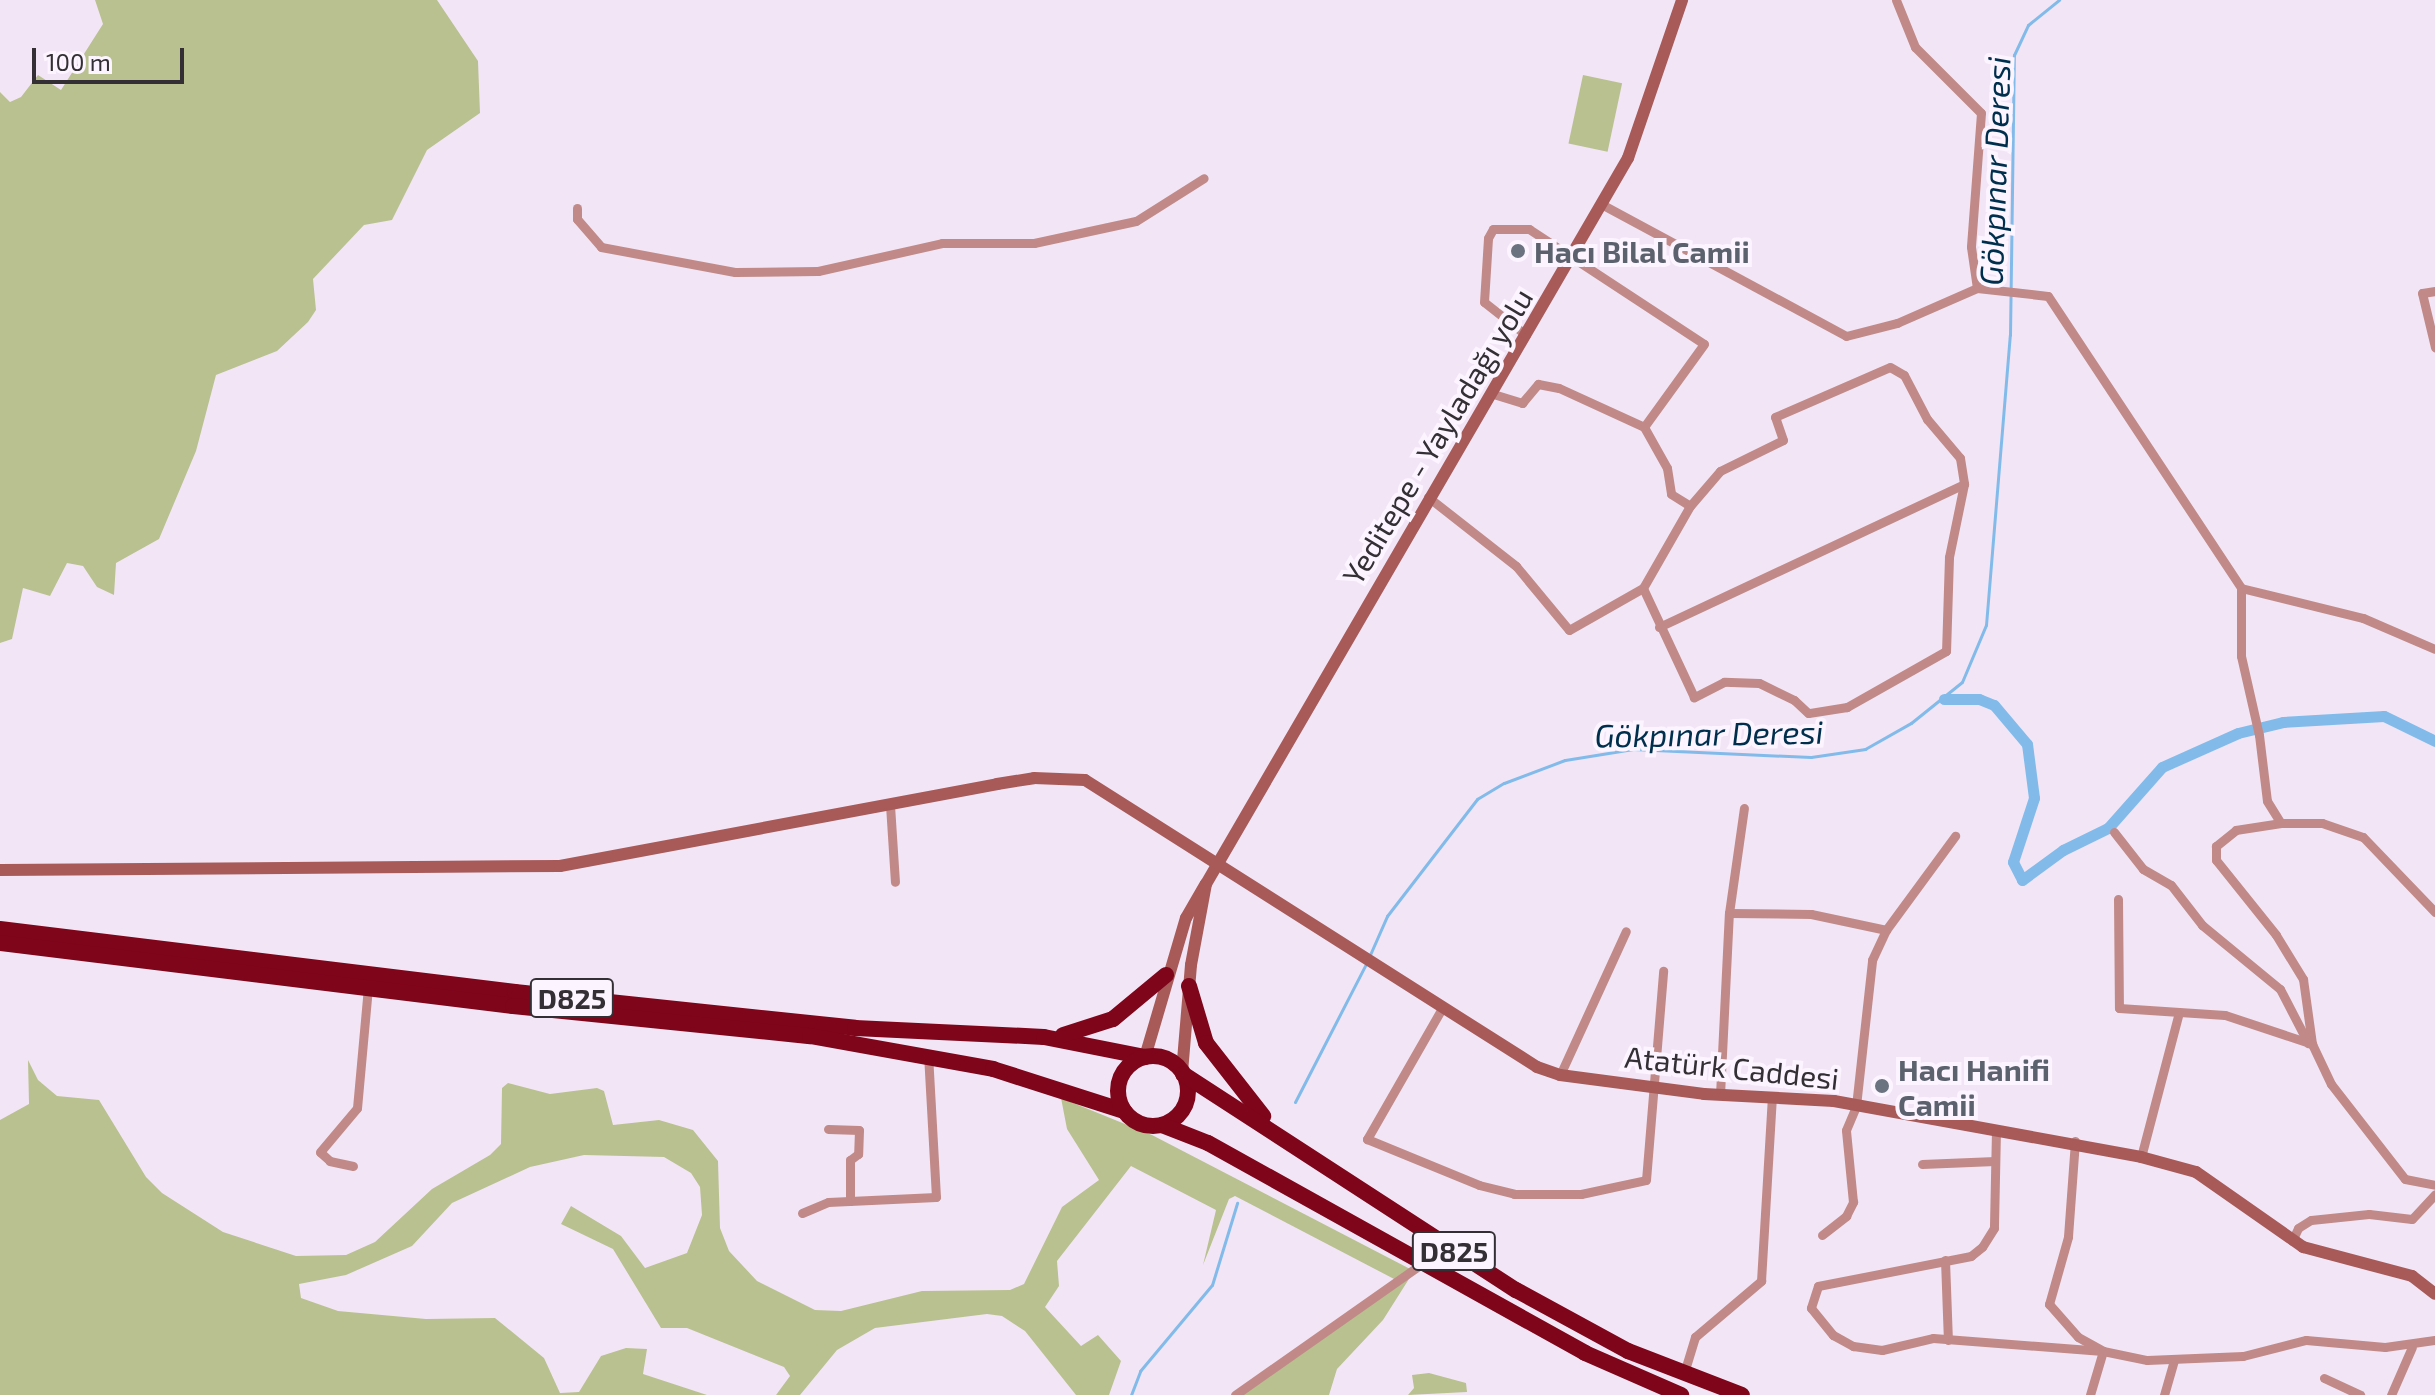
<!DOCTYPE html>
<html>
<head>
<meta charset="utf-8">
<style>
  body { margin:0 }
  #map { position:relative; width:2435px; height:1395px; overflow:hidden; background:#f2e6f6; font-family:"Exo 2",sans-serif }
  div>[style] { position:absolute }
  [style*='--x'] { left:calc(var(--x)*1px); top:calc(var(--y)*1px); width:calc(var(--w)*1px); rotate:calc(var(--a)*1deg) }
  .green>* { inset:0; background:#bac190; transform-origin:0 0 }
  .stream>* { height:3px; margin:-1.5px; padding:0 1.5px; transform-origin:1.5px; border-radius:1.5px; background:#82bbea }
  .canal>* { height:11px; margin:-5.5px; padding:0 5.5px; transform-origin:5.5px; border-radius:5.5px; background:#82bbea }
  .street>* { height:9px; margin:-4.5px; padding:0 4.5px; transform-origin:4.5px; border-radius:4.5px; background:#c18a88 }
  .secondary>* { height:12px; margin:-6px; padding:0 6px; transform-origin:6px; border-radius:6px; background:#a85a59 }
  .highway>* { height:16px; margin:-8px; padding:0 8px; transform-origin:8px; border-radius:8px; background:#7f051b }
  .highway>.ring { margin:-8px; padding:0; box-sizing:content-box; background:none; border:16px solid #7f051b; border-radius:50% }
  .dots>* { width:22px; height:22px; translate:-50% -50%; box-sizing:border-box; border:4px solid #fcf5ff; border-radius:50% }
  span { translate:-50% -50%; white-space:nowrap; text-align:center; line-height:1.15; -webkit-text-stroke:8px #fcf5ff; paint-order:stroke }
  .shield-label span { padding:2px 6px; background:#fcf5ff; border:2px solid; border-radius:6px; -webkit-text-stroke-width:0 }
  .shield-label { font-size:28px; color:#342f35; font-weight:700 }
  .worship-label { font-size:30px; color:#5b616d; font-weight:700 }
  .left { translate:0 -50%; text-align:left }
  .street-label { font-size:30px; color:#342f35 }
  .water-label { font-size:32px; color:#002f4d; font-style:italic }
  .scale { position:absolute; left:32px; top:48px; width:152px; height:36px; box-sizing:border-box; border:4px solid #342f35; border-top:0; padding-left:10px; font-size:24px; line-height:28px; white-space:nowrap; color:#342f35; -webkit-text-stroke:6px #fcf5ff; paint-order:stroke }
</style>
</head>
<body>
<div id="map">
  <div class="green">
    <i style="clip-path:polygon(95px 0,437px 0,478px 61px,480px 113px,427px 150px,392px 220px,364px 225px,313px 279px,316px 310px,308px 322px,277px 351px,216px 375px,196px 451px,159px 539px,116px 563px,114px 595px,97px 587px,83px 566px,67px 563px,50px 596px,23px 588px,12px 639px,0 643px,0 92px,10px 102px,21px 97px,38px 75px,61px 90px,103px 24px)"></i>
    <i style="left:1583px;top:75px;width:40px;height:70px;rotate:12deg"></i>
    <i style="clip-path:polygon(28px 1060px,38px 1080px,57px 1096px,99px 1100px,146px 1177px,162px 1193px,223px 1232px,296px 1256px,346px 1255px,375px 1242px,432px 1189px,490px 1155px,501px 1144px,502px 1088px,508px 1083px,550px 1094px,597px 1088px,604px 1091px,613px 1125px,659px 1120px,693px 1130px,718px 1161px,720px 1228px,729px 1251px,757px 1281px,815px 1310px,841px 1311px,922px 1291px,1010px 1290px,1024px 1284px,1062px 1207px,1099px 1180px,1067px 1129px,1061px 1098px,1152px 1135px,1414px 1271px,1383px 1320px,1337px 1369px,1329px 1395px,1235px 1395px,1396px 1280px,1235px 1196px,1229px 1199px,1203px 1265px,1216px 1210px,1131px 1166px,1057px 1261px,1059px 1286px,1045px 1307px,1081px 1346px,1098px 1335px,1121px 1361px,1109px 1395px,1076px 1395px,1025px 1331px,1002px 1316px,987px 1314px,875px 1328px,837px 1350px,800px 1395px,776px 1395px,790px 1376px,784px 1367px,687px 1328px,661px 1328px,613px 1249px,561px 1224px,571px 1206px,621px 1236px,645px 1268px,687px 1253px,702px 1215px,700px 1187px,691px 1173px,664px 1157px,584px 1155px,530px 1167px,452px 1203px,412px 1246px,346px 1275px,299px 1284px,301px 1298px,338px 1311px,426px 1319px,495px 1318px,544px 1358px,560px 1393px,579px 1392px,601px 1356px,626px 1348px,647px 1349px,643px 1374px,707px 1395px,0 1395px,0 1120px,29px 1104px)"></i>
    <i style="clip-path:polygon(1429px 1373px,1466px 1383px,1467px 1392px,1408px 1395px,1414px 1388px,1412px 1375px)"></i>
  </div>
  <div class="stream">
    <i style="--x:1369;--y:957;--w:45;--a:-66.3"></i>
    <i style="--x:1387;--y:916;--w:148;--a:-52.4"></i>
    <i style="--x:1477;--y:799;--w:31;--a:-31"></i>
    <i style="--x:1504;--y:783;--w:65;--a:-20.7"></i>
    <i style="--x:1565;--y:760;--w:69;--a:-9.2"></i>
    <i style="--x:1633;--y:749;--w:178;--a:2.6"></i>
    <i style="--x:1811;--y:757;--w:55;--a:-8.4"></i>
    <i style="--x:1865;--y:749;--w:53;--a:-29.5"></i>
    <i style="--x:1911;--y:723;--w:65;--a:-38.8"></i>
    <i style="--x:1962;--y:682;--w:62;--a:-67.2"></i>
    <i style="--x:1986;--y:625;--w:291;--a:-85.3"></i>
    <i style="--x:2010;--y:335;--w:280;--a:-89.2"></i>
    <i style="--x:2014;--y:55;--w:33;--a:-65"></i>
    <i style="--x:2028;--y:25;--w:40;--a:-39"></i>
    <i style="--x:1295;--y:1102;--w:155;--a:-62.8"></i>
    <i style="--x:1131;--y:1395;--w:26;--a:-69"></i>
    <i style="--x:1140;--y:1371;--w:112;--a:-50.1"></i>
    <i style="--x:1212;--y:1285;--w:86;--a:-73"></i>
  </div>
  <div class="canal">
    <i style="--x:1944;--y:699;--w:35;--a:0"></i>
    <i style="--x:1979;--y:699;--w:16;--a:22"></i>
    <i style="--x:1994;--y:705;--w:51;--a:49.8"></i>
    <i style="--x:2027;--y:744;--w:54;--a:82.6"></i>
    <i style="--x:2034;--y:798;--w:67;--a:108.2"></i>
    <i style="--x:2013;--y:862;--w:20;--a:63"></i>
    <i style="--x:2022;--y:880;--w:51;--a:-36.2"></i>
    <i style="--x:2063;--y:850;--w:50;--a:-26.1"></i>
    <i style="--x:2108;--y:828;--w:81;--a:-48.5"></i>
    <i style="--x:2162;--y:767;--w:83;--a:-24.1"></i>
    <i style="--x:2238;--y:733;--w:46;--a:-13.7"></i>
    <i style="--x:2283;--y:722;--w:101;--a:-3.4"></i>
    <i style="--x:2384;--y:716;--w:57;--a:26.1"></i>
  </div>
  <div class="street">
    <i style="--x:1896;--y:0;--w:51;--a:68"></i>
    <i style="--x:1915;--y:47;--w:93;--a:45"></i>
    <i style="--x:1981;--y:113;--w:134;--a:94.3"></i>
    <i style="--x:1971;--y:247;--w:41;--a:81.7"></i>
    <i style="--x:1977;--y:288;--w:71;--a:6.4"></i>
    <i style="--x:2048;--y:296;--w:350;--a:56.5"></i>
    <i style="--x:2241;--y:588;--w:68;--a:90"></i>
    <i style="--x:2241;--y:656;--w:81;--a:77.2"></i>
    <i style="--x:2259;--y:735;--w:66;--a:83.1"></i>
    <i style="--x:2267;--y:801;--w:26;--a:58"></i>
    <i style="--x:2281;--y:823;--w:41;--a:0"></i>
    <i style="--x:2322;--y:823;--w:43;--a:18.9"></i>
    <i style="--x:2363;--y:837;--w:104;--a:46.2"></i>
    <i style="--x:1603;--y:205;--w:276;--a:28.3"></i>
    <i style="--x:1846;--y:336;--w:53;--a:-14.3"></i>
    <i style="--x:1897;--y:323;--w:87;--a:-23.6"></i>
    <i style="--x:577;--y:208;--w:11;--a:90"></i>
    <i style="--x:577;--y:219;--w:37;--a:49"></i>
    <i style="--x:601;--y:247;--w:136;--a:10.6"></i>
    <i style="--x:735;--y:272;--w:83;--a:-0.7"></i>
    <i style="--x:818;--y:271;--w:127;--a:-12.7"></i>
    <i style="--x:942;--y:243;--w:92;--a:0"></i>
    <i style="--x:1034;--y:243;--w:104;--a:-12.2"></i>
    <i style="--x:1136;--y:221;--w:80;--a:-32.3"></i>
    <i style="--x:2435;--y:291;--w:13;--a:171"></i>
    <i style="--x:2422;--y:293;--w:56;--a:76.5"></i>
    <i style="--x:1526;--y:335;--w:53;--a:-141.8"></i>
    <i style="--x:1484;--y:302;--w:64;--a:-86.4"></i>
    <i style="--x:1488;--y:238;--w:10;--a:-61"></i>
    <i style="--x:1493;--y:229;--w:36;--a:0"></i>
    <i style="--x:1529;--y:229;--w:209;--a:33.3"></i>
    <i style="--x:1704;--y:344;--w:102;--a:125.9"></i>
    <i style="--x:1644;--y:427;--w:47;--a:60.7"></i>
    <i style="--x:1667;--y:468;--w:26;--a:81"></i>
    <i style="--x:1671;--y:494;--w:22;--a:32"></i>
    <i style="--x:1690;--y:506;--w:46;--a:-49.4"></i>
    <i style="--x:1720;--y:471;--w:70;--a:-26.2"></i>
    <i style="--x:1783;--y:440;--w:24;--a:-109"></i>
    <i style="--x:1775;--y:417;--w:125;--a:-23.5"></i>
    <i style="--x:1890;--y:367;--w:16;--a:30"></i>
    <i style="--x:1904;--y:375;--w:50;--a:62.4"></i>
    <i style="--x:1927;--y:419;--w:51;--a:49.8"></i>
    <i style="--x:1960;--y:458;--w:26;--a:81"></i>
    <i style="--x:1964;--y:484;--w:75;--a:101.6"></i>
    <i style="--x:1949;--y:557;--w:94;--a:91.8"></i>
    <i style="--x:1946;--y:651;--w:114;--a:150.5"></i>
    <i style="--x:1847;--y:707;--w:39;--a:171"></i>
    <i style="--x:1808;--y:713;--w:19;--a:-137"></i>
    <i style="--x:1794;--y:700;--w:39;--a:-154"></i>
    <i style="--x:1759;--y:683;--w:35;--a:-178"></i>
    <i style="--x:1724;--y:682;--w:34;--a:153"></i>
    <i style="--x:1694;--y:697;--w:120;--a:-115.1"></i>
    <i style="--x:1643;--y:588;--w:95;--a:-60.2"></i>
    <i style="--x:1490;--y:393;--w:34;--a:17"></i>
    <i style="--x:1522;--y:403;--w:25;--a:-50"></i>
    <i style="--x:1538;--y:384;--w:21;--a:11"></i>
    <i style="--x:1559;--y:388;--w:94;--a:24.6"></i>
    <i style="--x:1428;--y:497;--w:112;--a:38.1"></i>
    <i style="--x:1516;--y:566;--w:83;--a:50.4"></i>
    <i style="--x:1569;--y:630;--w:85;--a:-29.6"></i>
    <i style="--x:2241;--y:588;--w:126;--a:13.8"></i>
    <i style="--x:2363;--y:618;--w:78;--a:23.3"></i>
    <i style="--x:1659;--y:627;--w:337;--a:-25.1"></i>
    <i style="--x:890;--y:805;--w:77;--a:86.3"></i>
    <i style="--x:2281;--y:823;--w:46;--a:171.2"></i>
    <i style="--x:2236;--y:830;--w:26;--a:141"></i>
    <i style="--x:2216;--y:846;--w:14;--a:90"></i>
    <i style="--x:2216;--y:860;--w:96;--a:51.3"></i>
    <i style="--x:2276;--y:935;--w:52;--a:58.5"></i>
    <i style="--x:2303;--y:979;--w:66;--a:82.1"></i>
    <i style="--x:2312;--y:1044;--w:44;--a:64.6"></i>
    <i style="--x:2331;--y:1084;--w:120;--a:52.1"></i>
    <i style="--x:2405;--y:1179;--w:31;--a:11"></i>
    <i style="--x:2114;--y:832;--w:47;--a:51.9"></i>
    <i style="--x:2143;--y:869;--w:32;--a:30"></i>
    <i style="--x:2171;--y:885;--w:51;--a:52.2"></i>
    <i style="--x:2202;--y:925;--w:101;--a:39.4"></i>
    <i style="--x:2280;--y:989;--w:61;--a:62.6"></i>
    <i style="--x:2118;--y:899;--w:109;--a:89.5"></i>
    <i style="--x:2119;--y:1008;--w:106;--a:3.8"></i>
    <i style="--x:2225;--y:1015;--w:92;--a:18.4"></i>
    <i style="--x:1729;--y:913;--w:82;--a:0.7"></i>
    <i style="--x:1811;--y:914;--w:77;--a:12"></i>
    <i style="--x:1441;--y:1010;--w:149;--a:119.8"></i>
    <i style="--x:1367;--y:1139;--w:121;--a:22.3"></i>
    <i style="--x:1479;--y:1185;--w:36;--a:14"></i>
    <i style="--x:1514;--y:1194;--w:67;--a:0"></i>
    <i style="--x:1581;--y:1194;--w:66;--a:-12.2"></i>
    <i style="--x:1646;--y:1180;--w:210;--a:-85.3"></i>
    <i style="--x:1560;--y:1075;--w:158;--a:-65.4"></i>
    <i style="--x:1720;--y:1095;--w:182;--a:-87.2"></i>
    <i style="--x:1729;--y:913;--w:106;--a:-81.9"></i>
    <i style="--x:828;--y:1129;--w:31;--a:2"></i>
    <i style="--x:859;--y:1130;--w:24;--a:92"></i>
    <i style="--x:858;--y:1154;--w:10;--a:143"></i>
    <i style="--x:850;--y:1160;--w:41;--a:90"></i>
    <i style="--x:1996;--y:1130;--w:98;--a:91.2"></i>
    <i style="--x:1994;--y:1228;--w:22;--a:122"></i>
    <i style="--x:1982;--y:1247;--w:14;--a:141"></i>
    <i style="--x:1971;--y:1256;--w:156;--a:168.9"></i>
    <i style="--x:1818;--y:1286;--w:23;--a:108"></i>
    <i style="--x:1811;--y:1308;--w:35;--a:51"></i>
    <i style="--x:1833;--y:1335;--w:23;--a:29"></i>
    <i style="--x:1853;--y:1346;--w:29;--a:8"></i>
    <i style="--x:1882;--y:1350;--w:52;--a:-13.2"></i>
    <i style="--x:1933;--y:1338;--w:170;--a:4.4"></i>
    <i style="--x:2103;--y:1351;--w:46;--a:106.5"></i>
    <i style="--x:2075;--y:1141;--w:96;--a:94.2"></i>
    <i style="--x:2068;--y:1237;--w:70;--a:105.8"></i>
    <i style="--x:2049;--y:1304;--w:44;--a:48.7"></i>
    <i style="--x:2078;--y:1337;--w:29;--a:29"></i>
    <i style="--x:2103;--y:1351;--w:45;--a:11.6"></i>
    <i style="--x:2147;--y:1360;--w:96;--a:-2.4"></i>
    <i style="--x:2243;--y:1356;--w:65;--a:-14.3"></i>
    <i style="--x:2306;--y:1340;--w:79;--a:5.1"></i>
    <i style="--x:2385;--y:1347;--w:50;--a:-8"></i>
    <i style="--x:2141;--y:1157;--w:146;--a:-75.3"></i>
    <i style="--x:1922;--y:1164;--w:73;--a:-2.4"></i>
    <i style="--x:353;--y:1166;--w:24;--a:-168"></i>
    <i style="--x:330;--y:1161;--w:13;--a:-138"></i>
    <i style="--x:320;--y:1152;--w:57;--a:-49.9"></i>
    <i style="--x:357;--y:1108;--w:121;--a:-84.8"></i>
    <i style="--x:802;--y:1213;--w:28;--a:-23"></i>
    <i style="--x:828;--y:1202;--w:108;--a:-2.7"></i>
    <i style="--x:936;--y:1197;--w:142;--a:-93.2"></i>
    <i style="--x:1822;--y:1235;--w:31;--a:-38"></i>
    <i style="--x:1846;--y:1216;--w:16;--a:-63"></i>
    <i style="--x:1853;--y:1202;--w:72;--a:-95.6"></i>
    <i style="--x:1846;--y:1130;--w:26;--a:-67"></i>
    <i style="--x:1856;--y:1106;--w:147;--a:-83.7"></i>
    <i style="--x:1872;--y:960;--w:33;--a:-65"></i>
    <i style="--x:1886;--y:930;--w:117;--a:-53.7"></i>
    <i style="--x:2292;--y:1241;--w:14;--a:-65"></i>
    <i style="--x:2298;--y:1228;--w:15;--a:-32"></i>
    <i style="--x:2311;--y:1220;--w:58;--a:-5.9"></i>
    <i style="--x:2369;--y:1214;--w:43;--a:6.6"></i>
    <i style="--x:2412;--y:1219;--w:34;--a:-47"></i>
    <i style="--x:1945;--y:1260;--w:80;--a:87.9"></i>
    <i style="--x:1684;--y:1373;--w:38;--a:-73"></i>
    <i style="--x:1695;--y:1337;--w:87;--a:-40.3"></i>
    <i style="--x:1761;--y:1281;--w:183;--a:-86.6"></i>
    <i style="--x:2324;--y:1378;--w:40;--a:25"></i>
    <i style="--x:1235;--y:1395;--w:231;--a:-35.1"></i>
    <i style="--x:2164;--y:1395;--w:36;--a:-74"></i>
    <i style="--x:2391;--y:1395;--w:52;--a:-66.4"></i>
  </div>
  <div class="secondary">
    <i style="--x:0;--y:870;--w:560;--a:-0.41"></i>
    <i style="--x:560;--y:866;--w:445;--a:-10.6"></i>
    <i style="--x:997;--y:784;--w:37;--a:-9"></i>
    <i style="--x:1034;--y:778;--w:51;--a:2.2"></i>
    <i style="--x:1085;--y:780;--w:535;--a:32.41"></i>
    <i style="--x:1537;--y:1067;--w:24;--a:19"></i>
    <i style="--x:1560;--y:1075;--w:145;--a:7.5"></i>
    <i style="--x:1704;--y:1094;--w:130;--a:3.1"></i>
    <i style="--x:1834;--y:1101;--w:312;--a:10.3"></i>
    <i style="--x:2141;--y:1157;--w:57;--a:15.3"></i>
    <i style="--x:2196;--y:1172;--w:131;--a:35"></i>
    <i style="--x:2303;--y:1247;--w:113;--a:14.9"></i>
    <i style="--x:2412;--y:1276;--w:29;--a:38"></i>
    <i style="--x:1206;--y:884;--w:840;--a:-59.83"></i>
    <i style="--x:1628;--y:158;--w:167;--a:-71.1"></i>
    <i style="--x:1145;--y:1057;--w:145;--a:-73.6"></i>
    <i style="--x:1186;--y:918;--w:39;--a:-60"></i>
    <i style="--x:1206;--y:884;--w:82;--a:100.5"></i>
    <i style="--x:1191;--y:965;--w:107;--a:94.8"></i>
  </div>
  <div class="highway">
    <i style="--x:0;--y:929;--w:519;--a:6.97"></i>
    <i style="--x:515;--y:992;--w:342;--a:6"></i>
    <i style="--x:855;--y:1028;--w:189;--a:2.7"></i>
    <i style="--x:1044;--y:1037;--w:103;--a:11.2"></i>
    <i style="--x:0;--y:943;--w:517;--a:7"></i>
    <i style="--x:513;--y:1006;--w:299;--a:5.8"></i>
    <i style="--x:810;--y:1036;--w:186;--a:10.2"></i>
    <i style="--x:993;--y:1069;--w:138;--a:17.8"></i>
    <i style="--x:1189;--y:986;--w:59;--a:73.4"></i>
    <i style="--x:1206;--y:1043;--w:93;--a:52"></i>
    <i style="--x:1063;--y:1035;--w:52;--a:-17.7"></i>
    <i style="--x:1113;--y:1019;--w:69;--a:-39.7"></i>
    <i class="ring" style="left:1118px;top:1056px;width:54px;height:54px"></i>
    <i style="--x:1183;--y:1074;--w:397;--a:33"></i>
    <i style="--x:1516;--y:1290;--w:128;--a:28.6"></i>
    <i style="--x:1628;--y:1351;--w:122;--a:21.1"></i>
    <i style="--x:1162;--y:1125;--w:49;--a:21.4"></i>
    <i style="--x:1208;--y:1143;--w:432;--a:29.1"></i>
    <i style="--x:1585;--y:1353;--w:105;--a:23.6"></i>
  </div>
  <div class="dots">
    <i style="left:1518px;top:251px;background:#6b7280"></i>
    <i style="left:1882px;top:1086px;background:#6b7280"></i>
  </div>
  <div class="shield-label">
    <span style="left:572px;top:998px">D825</span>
    <span style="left:1454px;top:1251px">D825</span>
  </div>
  <div class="worship-label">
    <span class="left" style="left:1534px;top:251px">Hacı Bilal Camii</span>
    <span class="left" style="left:1898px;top:1086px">Hacı Hanifi<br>Camii</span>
  </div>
  <div class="street-label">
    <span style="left:1437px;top:436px;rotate:-59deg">Yeditepe - Yayladağı yolu</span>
    <span style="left:1732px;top:1067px;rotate:6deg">Atatürk Caddesi</span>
  </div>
  <div class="water-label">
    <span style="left:1994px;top:171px;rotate:-88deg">Gökpınar Deresi</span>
    <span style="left:1709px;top:733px;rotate:-1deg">Gökpınar Deresi</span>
  </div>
  <div class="scale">100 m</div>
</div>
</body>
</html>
